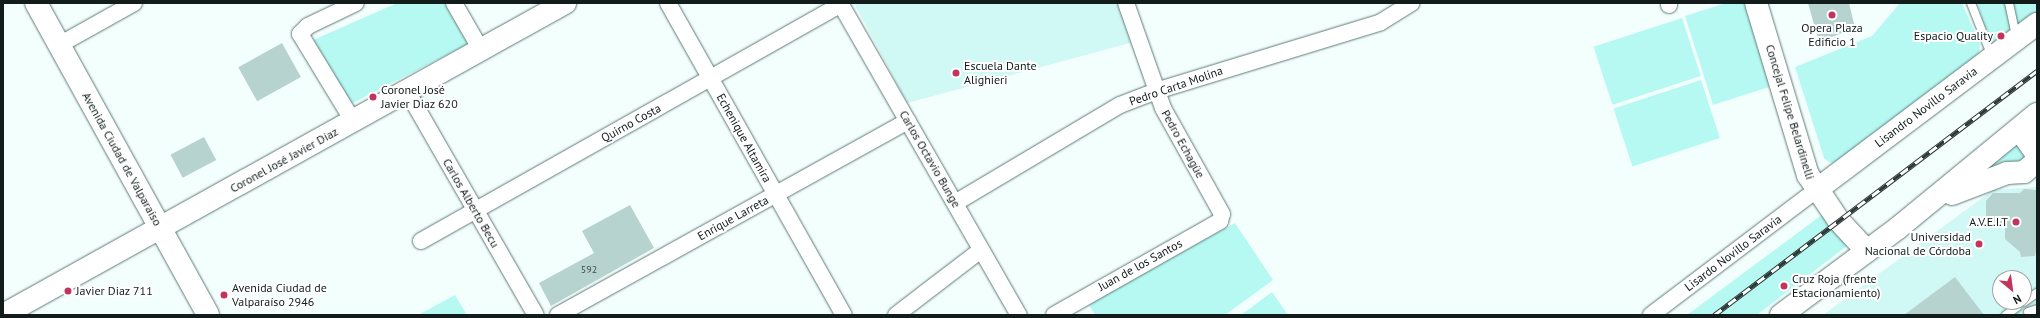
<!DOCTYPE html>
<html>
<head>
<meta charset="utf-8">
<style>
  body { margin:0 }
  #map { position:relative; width:2040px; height:318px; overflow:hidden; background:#f3fffd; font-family:"PT Sans",sans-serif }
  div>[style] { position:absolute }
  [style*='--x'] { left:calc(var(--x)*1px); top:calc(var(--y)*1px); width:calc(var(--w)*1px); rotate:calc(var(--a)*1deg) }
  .built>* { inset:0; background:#d0f8f4 }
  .green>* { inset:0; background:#b6f9f2; transform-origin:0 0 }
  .building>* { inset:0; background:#b6d3d0; transform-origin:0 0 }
  .roads { filter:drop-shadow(0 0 1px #5f7a77) drop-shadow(0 0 1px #5f7a77) }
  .service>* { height:8px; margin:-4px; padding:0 4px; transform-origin:4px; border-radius:4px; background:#fff }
  .minor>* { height:16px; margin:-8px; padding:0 8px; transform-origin:8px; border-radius:8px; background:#fff }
  .secondary>* { height:22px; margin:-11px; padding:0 11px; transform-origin:11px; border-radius:11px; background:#fff }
  .rail>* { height:4.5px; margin-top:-2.25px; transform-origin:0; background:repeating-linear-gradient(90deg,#fff 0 9px,#2d3837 0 18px); box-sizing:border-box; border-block:1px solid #2d3837 }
  .dots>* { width:11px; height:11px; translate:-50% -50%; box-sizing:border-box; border:2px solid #fff; border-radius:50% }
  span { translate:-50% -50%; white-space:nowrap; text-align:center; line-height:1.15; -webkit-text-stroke:4px #fff; paint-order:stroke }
  .number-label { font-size:10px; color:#3a4a48 }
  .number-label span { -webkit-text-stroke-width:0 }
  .poi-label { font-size:12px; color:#111c1b }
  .right { translate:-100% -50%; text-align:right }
  .left { translate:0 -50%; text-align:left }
  .street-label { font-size:12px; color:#111c1b }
  .frame { position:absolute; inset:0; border:4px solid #111c1b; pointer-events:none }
  .north { position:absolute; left:1992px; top:270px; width:40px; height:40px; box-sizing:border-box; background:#fff; border:1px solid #a0a4a4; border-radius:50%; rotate:151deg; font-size:11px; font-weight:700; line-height:16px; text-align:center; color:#111c1b }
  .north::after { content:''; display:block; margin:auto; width:14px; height:18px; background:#c3345d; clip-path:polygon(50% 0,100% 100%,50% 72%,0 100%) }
</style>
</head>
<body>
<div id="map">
  <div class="built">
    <i style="clip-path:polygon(854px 3px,1120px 3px,1134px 42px,907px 103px)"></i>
    <i style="clip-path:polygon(evenodd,2037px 187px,2037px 315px,1823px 315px,1993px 190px,2037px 187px,2000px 278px,2024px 278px,2024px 302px,2000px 302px,2000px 278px)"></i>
  </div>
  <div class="green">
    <i style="clip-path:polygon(397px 3px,445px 3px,468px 44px,351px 104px,311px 41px)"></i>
    <i style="clip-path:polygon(1726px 3px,1745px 3px,1772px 86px,1713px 105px,1685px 16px)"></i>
    <i style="clip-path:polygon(1900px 3px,1962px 3px,1980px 44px,1979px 55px,1834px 164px,1829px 162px,1824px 158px,1795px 67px,1872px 36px)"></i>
    <i style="clip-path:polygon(1977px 3px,2037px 3px,2037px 19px,1993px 53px)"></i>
    <i style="left:1682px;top:18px;width:61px;height:93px;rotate:72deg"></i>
    <i style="left:1701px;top:80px;width:61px;height:92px;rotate:72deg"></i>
    <i style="clip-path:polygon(2021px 133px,2030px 157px,1962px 182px)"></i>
    <i style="clip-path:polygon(1823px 214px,1852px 242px,1757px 315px,1687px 315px)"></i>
    <i style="clip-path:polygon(1235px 223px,1273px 280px,1225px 315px,1095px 315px,1087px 301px)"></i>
    <i style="clip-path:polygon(1272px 292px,1288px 315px,1241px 315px)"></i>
    <i style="clip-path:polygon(455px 295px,467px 315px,418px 315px)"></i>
  </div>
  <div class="building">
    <i style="clip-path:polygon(1808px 3px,1849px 3px,1855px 28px,1819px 42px)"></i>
    <i style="left:282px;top:43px;width:39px;height:50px;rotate:61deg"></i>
    <i style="left:204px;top:137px;width:26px;height:38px;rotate:62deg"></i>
    <i style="clip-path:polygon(2024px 189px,2036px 190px,2037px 246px,2035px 256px,2021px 257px,2020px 252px,2005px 239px,2005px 228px,1986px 216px,1986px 201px,1993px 193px,2020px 193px)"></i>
    <i style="clip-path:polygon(630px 205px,654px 248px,551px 306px,539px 283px,594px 253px,582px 231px)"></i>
    <i style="clip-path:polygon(1955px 277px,1984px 315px,1904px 315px)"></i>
  </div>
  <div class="roads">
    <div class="service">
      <i style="--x:1971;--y:3;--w:58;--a:68.7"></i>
      <i style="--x:2009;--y:3;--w:35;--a:78"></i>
      <i style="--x:2024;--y:302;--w:16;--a:-35"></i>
      <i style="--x:2028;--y:312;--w:9;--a:-18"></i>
      <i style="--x:2006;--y:315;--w:14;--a:-36"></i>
    </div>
    <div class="minor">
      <i style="--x:454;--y:3;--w:54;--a:60.1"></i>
      <i style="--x:668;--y:3;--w:358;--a:60.6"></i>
      <i style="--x:840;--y:3;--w:360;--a:60.2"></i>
      <i style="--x:1669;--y:3;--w:2;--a:90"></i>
      <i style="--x:59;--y:45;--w:86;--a:-29.2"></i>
      <i style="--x:407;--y:91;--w:258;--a:60.1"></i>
      <i style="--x:353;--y:121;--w:102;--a:-121.3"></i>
      <i style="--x:300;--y:34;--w:11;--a:-45"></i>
      <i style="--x:308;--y:26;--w:53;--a:-25.6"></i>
      <i style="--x:955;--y:203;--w:192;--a:-30.7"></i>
      <i style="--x:1120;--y:105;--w:39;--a:-21"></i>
      <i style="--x:1156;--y:91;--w:235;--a:-17"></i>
      <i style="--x:1381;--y:22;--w:36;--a:-32"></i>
      <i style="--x:421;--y:241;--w:482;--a:-29.4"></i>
      <i style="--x:558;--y:315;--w:400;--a:-29"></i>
      <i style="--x:896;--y:315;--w:107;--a:-37.4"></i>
      <i style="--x:1054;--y:315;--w:191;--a:-29.5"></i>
      <i style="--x:1220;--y:221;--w:7;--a:-74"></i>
      <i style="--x:1222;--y:214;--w:121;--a:-119.1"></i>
      <i style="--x:1163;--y:108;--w:111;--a:-109.4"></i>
      <i style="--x:1651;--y:315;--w:206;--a:-37.1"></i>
    </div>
    <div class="secondary">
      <i style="--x:36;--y:3;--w:356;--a:61.1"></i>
      <i style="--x:1756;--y:3;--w:180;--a:73.2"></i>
      <i style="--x:1808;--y:175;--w:55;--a:56"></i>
      <i style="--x:1839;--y:221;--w:41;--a:47"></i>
      <i style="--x:2029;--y:121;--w:18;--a:99"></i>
      <i style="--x:2026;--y:139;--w:19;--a:55"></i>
      <i style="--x:1815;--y:191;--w:278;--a:-37"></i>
      <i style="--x:1952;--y:194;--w:59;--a:-20.9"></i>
      <i style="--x:2007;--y:173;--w:17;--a:-3"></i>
      <i style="--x:2024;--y:172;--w:17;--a:-40"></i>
      <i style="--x:3;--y:315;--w:643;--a:-29.04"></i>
      <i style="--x:1781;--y:315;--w:146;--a:-36.6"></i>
      <i style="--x:1898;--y:228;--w:180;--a:-39.4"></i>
    </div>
  </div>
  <div class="rail">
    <i style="--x:1714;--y:315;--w:405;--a:-37.1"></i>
  </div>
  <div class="dots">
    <i style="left:1832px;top:15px;background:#c3345d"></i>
    <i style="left:2001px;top:36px;background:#c3345d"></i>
    <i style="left:956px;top:73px;background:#c3345d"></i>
    <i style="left:373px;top:97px;background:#c3345d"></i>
    <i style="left:2016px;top:222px;background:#c3345d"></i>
    <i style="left:1979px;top:244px;background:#c3345d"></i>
    <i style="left:1784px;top:286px;background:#c3345d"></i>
    <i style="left:68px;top:291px;background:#c3345d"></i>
    <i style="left:224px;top:295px;background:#c3345d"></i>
  </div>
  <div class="number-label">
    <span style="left:589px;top:270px">592</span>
  </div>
  <div class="poi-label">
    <span style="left:1832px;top:35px">Opera Plaza<br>Edificio 1</span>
    <span class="right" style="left:1993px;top:36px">Espacio Quality</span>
    <span class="left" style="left:964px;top:73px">Escuela Dante<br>Alighieri</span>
    <span class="left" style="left:381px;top:97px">Coronel José<br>Javier Diaz 620</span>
    <span class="right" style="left:2008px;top:222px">A.V.E.I.T</span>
    <span class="right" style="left:1971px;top:244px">Universidad<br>Nacional de Córdoba</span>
    <span class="left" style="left:1792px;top:286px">Cruz Roja (frente<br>Estacionamiento)</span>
    <span class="left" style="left:232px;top:295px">Avenida Ciudad de<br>Valparaíso 2946</span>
    <span class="left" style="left:76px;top:291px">Javier Diaz 711</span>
  </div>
  <div class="street-label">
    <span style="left:1176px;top:86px;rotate:-19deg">Pedro Carta Molina</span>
    <span style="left:1926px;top:107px;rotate:-37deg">Lisandro Novillo Saravia</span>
    <span style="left:1790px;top:112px;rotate:73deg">Concejal Felipe Belardinelli</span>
    <span style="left:631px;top:123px;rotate:-29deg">Quirno Costa</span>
    <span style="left:744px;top:138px;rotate:61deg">Echenique Altamira</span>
    <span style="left:1183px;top:144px;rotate:61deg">Pedro Echagüe</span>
    <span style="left:122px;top:159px;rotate:61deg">Avenida Ciudad de Valparaíso</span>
    <span style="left:930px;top:159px;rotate:60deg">Carlos Octavio Bunge</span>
    <span style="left:284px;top:160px;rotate:-29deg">Coronel José Javier Díaz</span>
    <span style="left:471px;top:203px;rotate:60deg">Carlos Alberto Becu</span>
    <span style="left:733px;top:218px;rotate:-29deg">Enrique Larreta</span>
    <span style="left:1733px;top:253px;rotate:-37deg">Lisardo Novillo Saravia</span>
    <span style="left:1140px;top:265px;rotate:-29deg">Juan de los Santos</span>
  </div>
  <div class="frame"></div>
  <div class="north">N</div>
</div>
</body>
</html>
